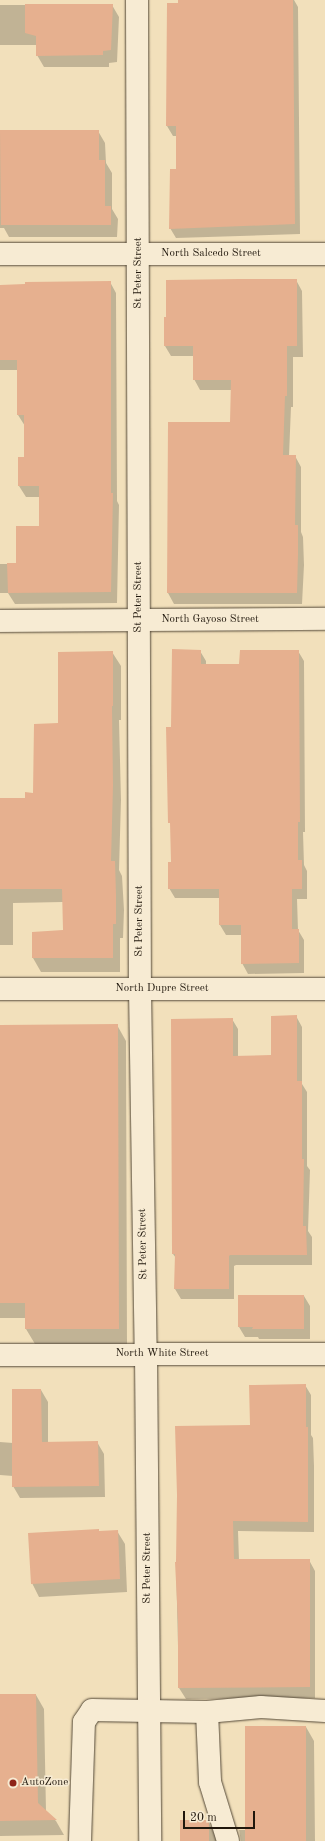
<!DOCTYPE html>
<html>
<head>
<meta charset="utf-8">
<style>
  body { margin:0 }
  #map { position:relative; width:325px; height:1841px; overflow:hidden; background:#f2e0bb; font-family:"Old Standard TT",serif }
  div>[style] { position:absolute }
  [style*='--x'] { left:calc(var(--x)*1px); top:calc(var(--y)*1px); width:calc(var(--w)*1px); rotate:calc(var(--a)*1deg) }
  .shadow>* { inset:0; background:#0003 }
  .building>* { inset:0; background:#e6b08f; transform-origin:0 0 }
  .roads { filter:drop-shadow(0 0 1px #544938) drop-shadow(0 0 1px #544938) }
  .minor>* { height:22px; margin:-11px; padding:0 11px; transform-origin:11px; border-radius:11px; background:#f7ebd3 }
  .dots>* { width:11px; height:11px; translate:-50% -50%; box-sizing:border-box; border:2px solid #f7ebd3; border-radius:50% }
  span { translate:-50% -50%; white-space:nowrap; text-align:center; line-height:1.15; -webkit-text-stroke:3px #f7ebd3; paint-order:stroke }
  .street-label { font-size:11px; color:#20170c }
  .poi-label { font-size:11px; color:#20170c }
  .left { translate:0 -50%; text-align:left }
  .scale { position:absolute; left:183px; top:1811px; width:72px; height:18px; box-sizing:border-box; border:2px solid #20170c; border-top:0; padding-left:5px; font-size:12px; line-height:14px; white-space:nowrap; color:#20170c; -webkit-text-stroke:3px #f7ebd3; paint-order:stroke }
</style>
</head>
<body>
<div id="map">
  <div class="shadow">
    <i style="clip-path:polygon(201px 0,294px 0,298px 7px,300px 234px,176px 238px,170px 228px,177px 170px,177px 136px,173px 136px,167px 126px)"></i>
    <i style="clip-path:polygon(0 5px,112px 5px,119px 17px,117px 62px,109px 63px,109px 67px,44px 67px,37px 55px,37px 45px,0 45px)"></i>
    <i style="clip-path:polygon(0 131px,98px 131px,105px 143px,106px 163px,112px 173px,112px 209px,118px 219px,117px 237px,9px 237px,4px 228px,0 228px)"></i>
    <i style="clip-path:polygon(296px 280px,302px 291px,303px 357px,293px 357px,293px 407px,291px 407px,289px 456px,295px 456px,301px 467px,301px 532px,303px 537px,304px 565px,302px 604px,174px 604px,168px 593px,169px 423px,231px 423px,231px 390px,200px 390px,194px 379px,194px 356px,171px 356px,165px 346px)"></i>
    <i style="clip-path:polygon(110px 282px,116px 293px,117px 501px,119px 505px,117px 603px,15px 604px,8px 593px,0 593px,0 564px,17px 564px,40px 527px,40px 497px,26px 497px,19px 486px,19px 458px,25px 458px,25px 426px,18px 415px,18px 370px,0 370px,0 286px)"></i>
    <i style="clip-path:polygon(200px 651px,206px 661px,206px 665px,240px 665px,298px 651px,304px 661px,305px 832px,303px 832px,304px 865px,307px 871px,307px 899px,297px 899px,298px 930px,304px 940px,304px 973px,248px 974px,242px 963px,242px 935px,226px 935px,220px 925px,220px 898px,175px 898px,169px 888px,172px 863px,172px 728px)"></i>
    <i style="clip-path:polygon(112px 652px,121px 666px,121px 720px,119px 720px,121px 800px,119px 870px,122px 876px,124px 910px,123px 938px,120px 938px,120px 972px,41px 972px,33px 958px,64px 931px,63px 902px,13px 903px,13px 945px,0 945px,0 799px,26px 799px,34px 794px,59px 724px)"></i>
    <i style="clip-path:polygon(296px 1016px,302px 1027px,302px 1084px,307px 1092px,307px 1166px,310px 1170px,308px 1231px,312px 1237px,312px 1265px,236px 1265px,234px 1266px,234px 1299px,181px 1299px,175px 1289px,176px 1258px,173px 1254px,172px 1020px,232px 1019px,238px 1029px,238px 1056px,272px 1056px)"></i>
    <i style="clip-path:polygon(117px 1025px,126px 1041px,127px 1344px,35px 1344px,26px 1329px,26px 1318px,0 1318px,0 1026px)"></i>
    <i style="clip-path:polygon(304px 1296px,310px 1306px,310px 1339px,259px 1339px,258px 1337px,245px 1337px,239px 1327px)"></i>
    <i style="clip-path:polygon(305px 1385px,311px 1395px,311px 1435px,313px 1438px,314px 1466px,314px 1532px,238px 1531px,239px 1560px,309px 1560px,315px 1571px,315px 1698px,186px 1699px,179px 1688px,176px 1563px,251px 1426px)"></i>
    <i style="clip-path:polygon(41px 1390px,48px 1402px,48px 1443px,97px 1442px,104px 1454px,105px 1497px,20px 1498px,13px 1486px,13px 1476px,0 1475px,0 1442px,13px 1443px)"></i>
    <i style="clip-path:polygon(98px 1530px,100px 1532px,117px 1531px,125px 1544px,127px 1592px,39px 1597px,32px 1583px)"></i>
    <i style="clip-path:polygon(0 1695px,36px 1695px,44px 1709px,46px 1811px,56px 1821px,64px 1835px,0 1836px)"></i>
    <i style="clip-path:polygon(306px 1727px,314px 1741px,315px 1841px,241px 1841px,239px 1830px,247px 1830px)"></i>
    <i style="clip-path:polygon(208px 1821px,218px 1841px,181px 1841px)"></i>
  </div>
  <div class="building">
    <i style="clip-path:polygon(178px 0,293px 0,295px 224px,169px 229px,170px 169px,176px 169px,176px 126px,166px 126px,167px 3px,178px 3px)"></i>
    <i style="clip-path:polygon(25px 4px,113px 4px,111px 50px,103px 51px,103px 55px,36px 56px,36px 36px,25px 33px)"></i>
    <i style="clip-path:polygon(0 130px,99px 130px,99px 160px,105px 160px,105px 206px,111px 206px,111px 225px,1px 225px)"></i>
    <i style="clip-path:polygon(239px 279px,297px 279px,297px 346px,287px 346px,287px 396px,285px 396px,283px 455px,296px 455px,295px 525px,298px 525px,298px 554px,297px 593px,167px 593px,168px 422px,230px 422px,231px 380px,193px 380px,193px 346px,164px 346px,164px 317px,166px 317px,166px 280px)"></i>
    <i style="clip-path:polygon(111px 281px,111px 493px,113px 493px,111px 592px,8px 593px,7px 563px,16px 563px,16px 526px,39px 526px,39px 486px,18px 486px,18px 457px,24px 457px,24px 415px,17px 415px,17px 360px,0 360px,0 285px,25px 284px,25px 282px)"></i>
    <i style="clip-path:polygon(172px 649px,201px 650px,201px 664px,239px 664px,240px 650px,299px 650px,300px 822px,298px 822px,298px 860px,302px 860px,302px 889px,292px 889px,292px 929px,299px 929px,299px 963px,241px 964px,241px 925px,219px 925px,219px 889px,168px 889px,168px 862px,171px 862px,170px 823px,168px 823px,166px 727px,171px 727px)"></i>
    <i style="clip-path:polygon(113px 651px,113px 706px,112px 706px,113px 785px,111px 861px,115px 861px,116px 895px,116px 924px,113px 924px,113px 958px,32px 958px,32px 932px,63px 930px,62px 889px,0 889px,0 798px,25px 798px,25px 792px,33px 793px,34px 724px,58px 723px,58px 652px)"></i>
    <i style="clip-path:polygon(297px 1015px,297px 1081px,302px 1081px,302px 1159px,304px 1159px,303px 1226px,306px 1226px,307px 1255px,230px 1255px,229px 1256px,229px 1289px,174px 1289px,175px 1254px,172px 1254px,171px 1019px,233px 1018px,233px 1056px,271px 1055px,271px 1016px)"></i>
    <i style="clip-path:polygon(118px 1024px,119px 1329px,25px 1329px,25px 1303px,0 1303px,0 1025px)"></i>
    <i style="clip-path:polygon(238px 1295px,304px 1295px,304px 1329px,252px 1329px,253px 1327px,238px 1327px)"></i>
    <i style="clip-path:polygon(306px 1384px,306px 1427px,308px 1427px,308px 1522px,233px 1521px,234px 1559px,310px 1559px,310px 1687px,178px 1688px,178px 1622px,175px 1562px,176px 1562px,177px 1495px,175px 1426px,250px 1425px,249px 1385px)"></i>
    <i style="clip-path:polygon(12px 1389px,41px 1389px,42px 1442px,98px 1441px,99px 1486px,12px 1487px)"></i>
    <i style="clip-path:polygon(99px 1529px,99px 1531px,118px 1530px,120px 1579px,31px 1584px,28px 1533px)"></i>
    <i style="clip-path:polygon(0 1694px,36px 1694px,38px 1803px,57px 1820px,0 1821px)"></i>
    <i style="left:245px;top:1726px;width:61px;height:115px"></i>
    <i style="left:180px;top:1820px;width:29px;height:21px"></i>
  </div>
  <div class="roads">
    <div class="minor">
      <i style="--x:137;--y:0;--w:989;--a:89.83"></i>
      <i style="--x:140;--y:989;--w:365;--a:89.1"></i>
      <i style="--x:146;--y:1354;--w:487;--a:89.5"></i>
      <i style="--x:0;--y:254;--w:325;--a:0"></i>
      <i style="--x:0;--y:621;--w:325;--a:-0.4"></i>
      <i style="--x:0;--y:989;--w:325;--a:0"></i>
      <i style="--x:0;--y:1355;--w:325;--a:-0.2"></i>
      <i style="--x:207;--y:1712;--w:70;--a:87.5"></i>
      <i style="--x:210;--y:1782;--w:62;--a:73"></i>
      <i style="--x:80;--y:1841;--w:119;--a:-88.1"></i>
      <i style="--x:84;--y:1722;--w:14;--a:-56"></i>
      <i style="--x:92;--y:1710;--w:115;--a:1"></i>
      <i style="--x:207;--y:1712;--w:54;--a:-5.3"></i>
      <i style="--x:261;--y:1707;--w:64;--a:3.6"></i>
    </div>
  </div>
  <div class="dots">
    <i style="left:13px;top:1783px;background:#8f2418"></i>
  </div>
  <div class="street-label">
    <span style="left:211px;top:254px">North Salcedo Street</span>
    <span style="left:139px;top:273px;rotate:-90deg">St Peter Street</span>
    <span style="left:139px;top:597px;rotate:-90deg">St Peter Street</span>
    <span style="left:210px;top:620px">North Gayoso Street</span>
    <span style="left:140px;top:921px;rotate:-90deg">St Peter Street</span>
    <span style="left:162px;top:989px">North Dupre Street</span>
    <span style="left:144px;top:1244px;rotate:-91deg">St Peter Street</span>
    <span style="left:162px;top:1354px">North White Street</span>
    <span style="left:148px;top:1568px;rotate:-90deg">St Peter Street</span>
  </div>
  <div class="poi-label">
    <span class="left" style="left:21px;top:1783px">AutoZone</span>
  </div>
  <div class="scale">20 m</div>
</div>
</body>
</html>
